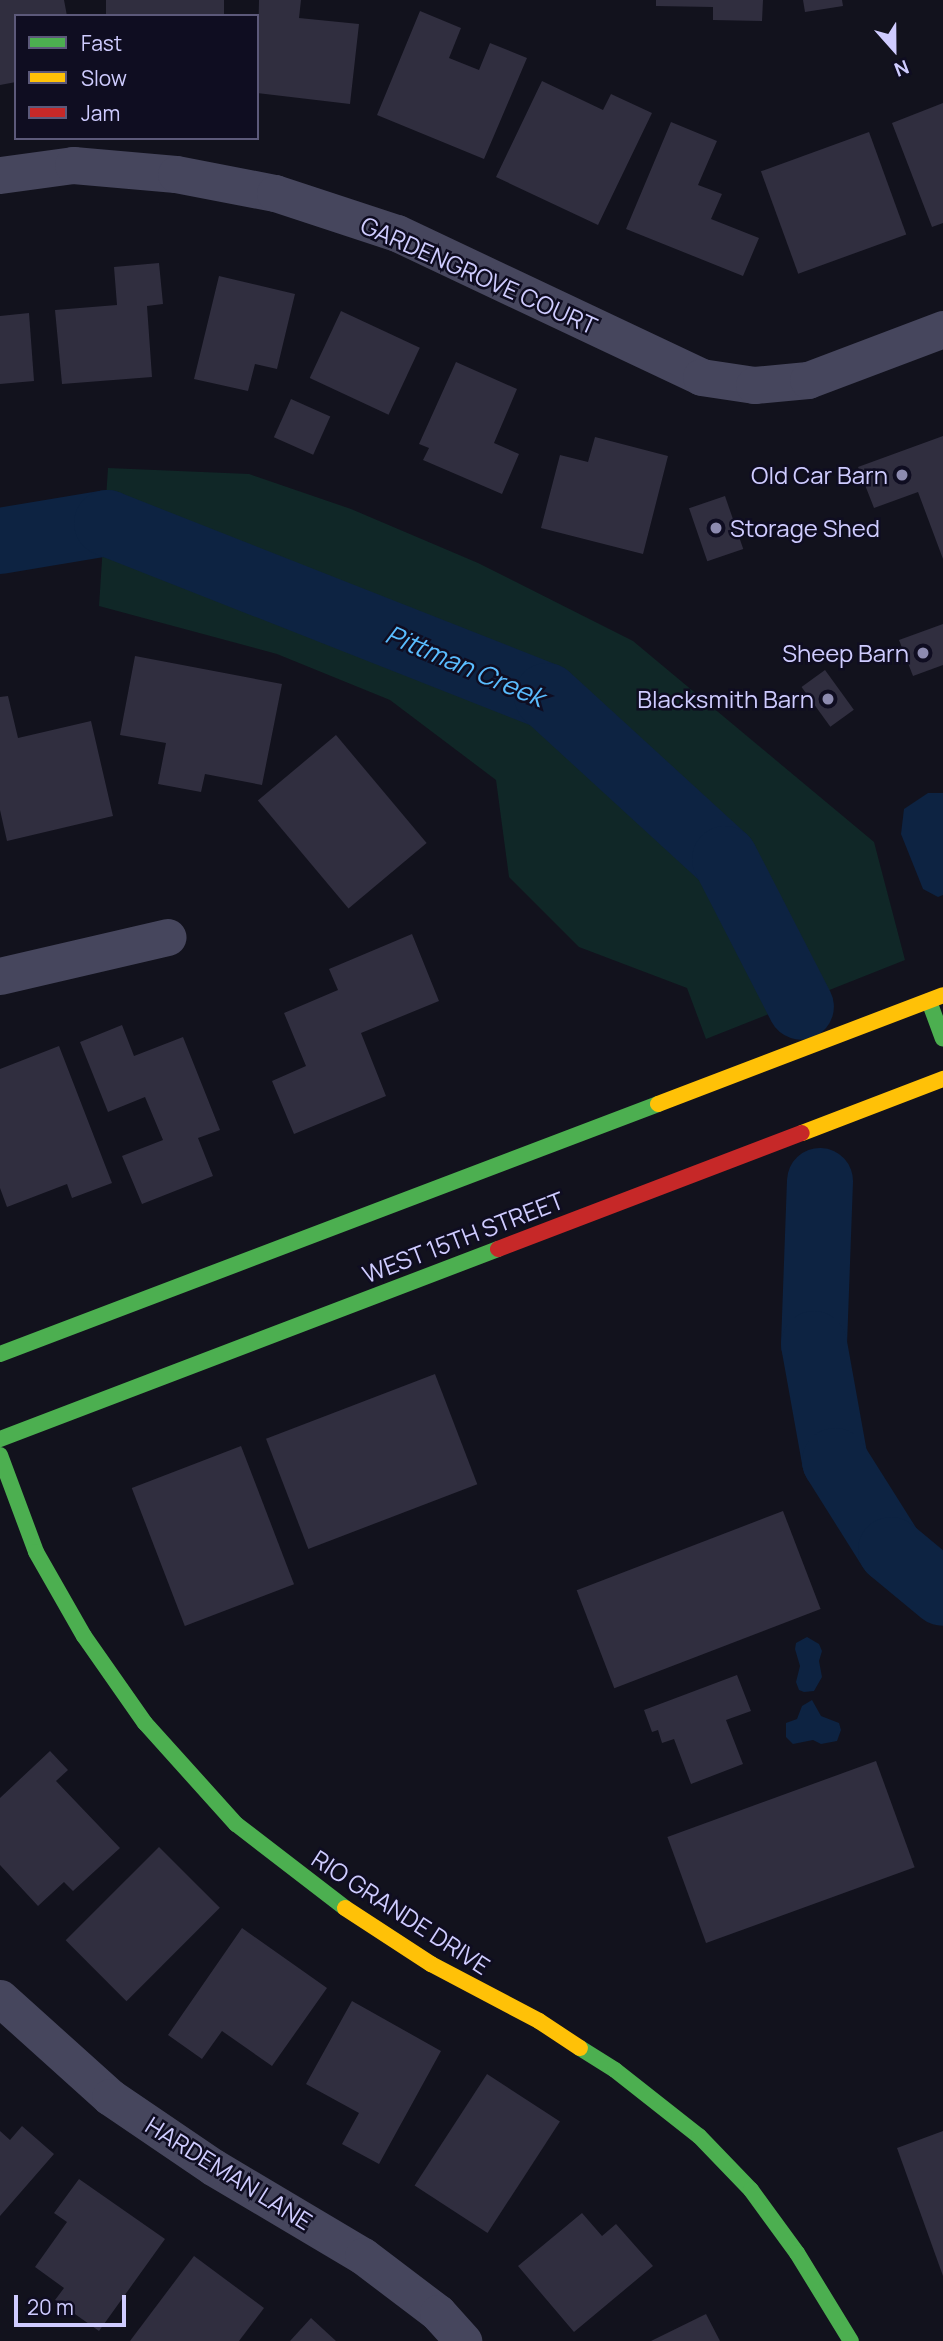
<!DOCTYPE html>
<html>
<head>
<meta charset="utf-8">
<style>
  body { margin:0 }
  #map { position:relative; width:943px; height:2341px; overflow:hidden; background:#12121d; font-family:Manrope,sans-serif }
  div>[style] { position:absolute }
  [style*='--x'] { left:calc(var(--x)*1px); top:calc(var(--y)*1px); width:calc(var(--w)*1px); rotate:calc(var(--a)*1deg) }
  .green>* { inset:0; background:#102727 }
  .water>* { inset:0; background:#0d2342 }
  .river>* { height:66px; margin:-33px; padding:0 33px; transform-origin:33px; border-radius:33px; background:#0d2342 }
  .building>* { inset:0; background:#302e3f; transform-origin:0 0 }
  .street>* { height:37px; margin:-18.5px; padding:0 18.5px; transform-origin:18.5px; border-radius:18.5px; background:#46465d }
  .fast>* { height:16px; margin:-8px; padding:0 8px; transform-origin:8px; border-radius:8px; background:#4caf50 }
  .slow>* { height:16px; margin:-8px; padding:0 8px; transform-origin:8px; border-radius:8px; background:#ffc107 }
  .jam>* { height:16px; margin:-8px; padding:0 8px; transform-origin:8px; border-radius:8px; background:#c62828 }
  .dots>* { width:19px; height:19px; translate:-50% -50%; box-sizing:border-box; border:4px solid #0f0d21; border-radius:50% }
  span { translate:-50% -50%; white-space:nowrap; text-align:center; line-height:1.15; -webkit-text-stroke:5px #0f0d21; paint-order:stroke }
  .street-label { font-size:24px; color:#cfccff }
  .poi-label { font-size:24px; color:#cfccff }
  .right { translate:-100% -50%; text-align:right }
  .left { translate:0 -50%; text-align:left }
  .water-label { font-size:26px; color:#5abdff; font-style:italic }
  .legend { position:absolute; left:14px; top:14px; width:245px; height:126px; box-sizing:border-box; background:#0f0d21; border:2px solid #5c597a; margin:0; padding:9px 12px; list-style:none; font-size:21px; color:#cfccff }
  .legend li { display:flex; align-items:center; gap:14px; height:35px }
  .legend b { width:35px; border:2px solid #5c597a }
  .north { position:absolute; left:859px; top:14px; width:70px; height:70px; -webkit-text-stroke:5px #0f0d21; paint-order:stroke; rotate:159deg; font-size:19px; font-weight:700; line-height:28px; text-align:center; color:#cfccff }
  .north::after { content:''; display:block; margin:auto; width:24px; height:32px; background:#cfccff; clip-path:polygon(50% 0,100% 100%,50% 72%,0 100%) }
  .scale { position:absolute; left:14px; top:2295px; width:112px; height:32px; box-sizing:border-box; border:4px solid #cfccff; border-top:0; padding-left:9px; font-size:21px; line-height:24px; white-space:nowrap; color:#cfccff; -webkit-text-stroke:5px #0f0d21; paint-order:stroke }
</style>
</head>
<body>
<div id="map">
  <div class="green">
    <i style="clip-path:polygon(108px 468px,249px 474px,351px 509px,478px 563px,633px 641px,874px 842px,905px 960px,706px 1039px,687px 988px,579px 947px,509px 877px,496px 780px,390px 700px,277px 654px,99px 606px)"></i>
  </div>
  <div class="water">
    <i style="clip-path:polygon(928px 793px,943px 793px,943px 895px,938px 897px,923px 889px,901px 834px,904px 809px)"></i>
    <i style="clip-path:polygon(807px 1637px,819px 1644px,822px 1651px,819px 1661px,822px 1677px,814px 1691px,804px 1692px,799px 1690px,796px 1682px,800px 1666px,795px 1649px,796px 1643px)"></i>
    <i style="clip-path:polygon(812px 1700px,821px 1716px,839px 1723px,841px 1730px,837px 1741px,821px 1744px,813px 1740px,793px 1744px,786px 1737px,786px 1723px,797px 1719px,802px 1706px)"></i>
  </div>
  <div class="river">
    <i style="--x:0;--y:541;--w:109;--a:-9.5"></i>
    <i style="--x:107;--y:523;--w:473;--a:21.5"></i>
    <i style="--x:547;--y:696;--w:241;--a:42.5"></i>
    <i style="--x:725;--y:859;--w:166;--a:62.8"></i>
    <i style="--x:820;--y:1181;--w:163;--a:92.1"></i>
    <i style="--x:814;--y:1344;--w:119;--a:79.8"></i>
    <i style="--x:835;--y:1461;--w:105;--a:57.8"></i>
    <i style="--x:891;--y:1550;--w:67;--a:39.6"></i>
  </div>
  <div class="building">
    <i style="clip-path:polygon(0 0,64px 0,67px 16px,16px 16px,16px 82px,0 85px)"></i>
    <i style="left:106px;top:0;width:118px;height:16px"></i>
    <i style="clip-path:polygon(259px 0,301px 0,299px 18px,359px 24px,350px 104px,257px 93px)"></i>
    <i style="clip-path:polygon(656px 0,763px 0,762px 21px,713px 20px,713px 7px,656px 6px)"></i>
    <i style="clip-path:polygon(803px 0,842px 0,843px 6px,805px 12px)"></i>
    <i style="clip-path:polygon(420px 11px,461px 28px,449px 58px,479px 70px,490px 43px,527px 58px,484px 159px,377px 115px)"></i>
    <i style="clip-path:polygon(542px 81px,603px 110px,611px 94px,652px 113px,598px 225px,496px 177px)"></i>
    <i style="clip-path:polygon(943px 103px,943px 223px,932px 227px,892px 123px)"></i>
    <i style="clip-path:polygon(671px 122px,717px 141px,698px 185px,722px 194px,711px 219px,759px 238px,743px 276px,626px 229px)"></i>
    <i style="left:869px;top:132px;width:109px;height:115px;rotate:70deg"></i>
    <i style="clip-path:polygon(159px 263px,163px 304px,147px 306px,152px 377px,62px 384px,55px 310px,117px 305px,114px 267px)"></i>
    <i style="clip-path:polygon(219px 276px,295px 294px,277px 369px,255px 364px,248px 391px,194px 379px)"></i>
    <i style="left:341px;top:311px;width:87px;height:74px;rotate:25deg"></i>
    <i style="clip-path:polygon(29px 313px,34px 381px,0 384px,0 316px)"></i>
    <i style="clip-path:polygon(456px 362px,517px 389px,494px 443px,519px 454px,502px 494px,423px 460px,429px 448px,419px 444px)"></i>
    <i style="left:291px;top:399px;width:43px;height:42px;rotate:24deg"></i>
    <i style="clip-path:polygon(943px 436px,943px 559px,918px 492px,874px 508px,858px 467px)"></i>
    <i style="clip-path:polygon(595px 437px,668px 456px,643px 554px,541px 528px,560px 455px,588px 462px)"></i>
    <i style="left:725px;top:496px;width:56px;height:38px;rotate:71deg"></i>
    <i style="clip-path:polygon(943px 624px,943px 665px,913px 676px,899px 640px)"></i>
    <i style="clip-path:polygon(135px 656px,282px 684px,262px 785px,205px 774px,201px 792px,158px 784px,166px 743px,120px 735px)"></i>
    <i style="left:825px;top:670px;width:49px;height:29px;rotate:54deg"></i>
    <i style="clip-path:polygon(8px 696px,18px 738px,91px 721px,113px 816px,7px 841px,0 810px,0 697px)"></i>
    <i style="left:336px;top:735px;width:141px;height:102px;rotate:50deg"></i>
    <i style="clip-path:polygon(412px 934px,439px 1001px,361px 1033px,386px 1096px,294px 1134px,272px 1081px,306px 1066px,284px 1013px,338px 990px,329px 969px)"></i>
    <i style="clip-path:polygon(122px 1025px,134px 1056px,183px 1037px,220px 1130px,198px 1138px,213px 1176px,142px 1204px,122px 1156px,163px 1140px,145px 1097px,108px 1112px,80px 1042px)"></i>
    <i style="clip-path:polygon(59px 1046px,112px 1183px,72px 1198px,67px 1184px,7px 1207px,0 1188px,0 1069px)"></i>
    <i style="left:435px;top:1374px;width:118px;height:181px;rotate:69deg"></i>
    <i style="left:241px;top:1446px;width:148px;height:117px;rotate:69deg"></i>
    <i style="left:783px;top:1511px;width:105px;height:221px;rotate:69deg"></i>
    <i style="clip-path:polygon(737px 1675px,751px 1711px,726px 1720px,743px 1764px,691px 1784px,674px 1739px,662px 1743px,658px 1730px,652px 1732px,644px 1710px)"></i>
    <i style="clip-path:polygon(50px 1751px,68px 1770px,56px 1781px,120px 1848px,73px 1891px,64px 1882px,38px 1906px,0 1865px,0 1798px)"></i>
    <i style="left:876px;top:1761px;width:113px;height:222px;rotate:70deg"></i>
    <i style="left:159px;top:1847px;width:86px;height:132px;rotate:45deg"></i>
    <i style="clip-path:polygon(242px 1928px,327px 1988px,272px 2066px,222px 2031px,202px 2059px,168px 2035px)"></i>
    <i style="clip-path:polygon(352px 2001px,441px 2051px,379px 2164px,342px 2144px,359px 2113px,306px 2084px)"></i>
    <i style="left:487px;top:2074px;width:87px;height:133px;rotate:33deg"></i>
    <i style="clip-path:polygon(22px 2126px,54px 2154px,0 2216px,0 2131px,10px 2140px)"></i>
    <i style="clip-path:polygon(943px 2131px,943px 2276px,897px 2148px)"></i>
    <i style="clip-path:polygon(79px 2179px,165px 2239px,99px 2331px,55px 2300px,64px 2288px,35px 2267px,67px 2222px,54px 2213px)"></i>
    <i style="clip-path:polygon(582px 2213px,602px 2236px,616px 2224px,653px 2266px,574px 2332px,518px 2266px)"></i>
    <i style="clip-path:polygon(194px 2256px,264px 2308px,239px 2341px,130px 2341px)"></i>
    <i style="clip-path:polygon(706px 2314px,720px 2341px,651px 2341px)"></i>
    <i style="clip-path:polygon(311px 2318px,336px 2341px,290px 2341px)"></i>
  </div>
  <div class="street">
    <i style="--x:0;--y:175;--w:74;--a:-7.8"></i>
    <i style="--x:73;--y:165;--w:103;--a:5"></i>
    <i style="--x:176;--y:174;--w:101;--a:10.9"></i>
    <i style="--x:275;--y:193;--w:128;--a:18.2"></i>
    <i style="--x:397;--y:233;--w:336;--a:25.3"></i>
    <i style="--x:701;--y:377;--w:54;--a:8.6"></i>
    <i style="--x:754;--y:385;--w:54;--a:-5.3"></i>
    <i style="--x:808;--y:380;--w:144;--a:-20.7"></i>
    <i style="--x:0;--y:976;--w:172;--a:-13.1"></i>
    <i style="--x:0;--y:1998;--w:148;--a:42"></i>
    <i style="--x:110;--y:2097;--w:125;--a:34.2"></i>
    <i style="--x:213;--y:2167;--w:174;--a:30.7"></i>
    <i style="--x:363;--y:2256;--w:94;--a:37.2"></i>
    <i style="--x:438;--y:2313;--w:38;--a:48"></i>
  </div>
  <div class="fast">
    <i style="--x:929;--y:1001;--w:40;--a:69.8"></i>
    <i style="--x:0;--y:1354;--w:704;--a:-20.8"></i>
    <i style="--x:0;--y:1439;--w:533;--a:-20.88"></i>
    <i style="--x:0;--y:1455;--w:103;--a:69.6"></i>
    <i style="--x:36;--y:1552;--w:97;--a:60.3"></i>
    <i style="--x:84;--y:1636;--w:106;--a:55"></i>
    <i style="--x:145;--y:1723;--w:136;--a:48"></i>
    <i style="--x:236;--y:1824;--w:138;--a:37.6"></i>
    <i style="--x:580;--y:2048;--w:41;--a:32.2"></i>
    <i style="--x:615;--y:2070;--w:107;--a:38.2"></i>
    <i style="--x:699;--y:2136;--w:75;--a:46.1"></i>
    <i style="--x:751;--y:2190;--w:78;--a:53.9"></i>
    <i style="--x:797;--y:2253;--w:103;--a:58.5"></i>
  </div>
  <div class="slow">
    <i style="--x:658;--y:1104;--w:305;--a:-20.9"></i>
    <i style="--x:802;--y:1133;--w:151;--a:-21"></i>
    <i style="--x:345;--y:1908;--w:103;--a:33.1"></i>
    <i style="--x:431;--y:1964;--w:122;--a:27.8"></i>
    <i style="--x:539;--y:2021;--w:49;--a:33.4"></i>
  </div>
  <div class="jam">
    <i style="--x:498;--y:1249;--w:325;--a:-20.9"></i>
  </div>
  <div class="dots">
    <i style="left:902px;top:475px;background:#8d8bb0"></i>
    <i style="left:716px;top:528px;background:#8d8bb0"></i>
    <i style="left:923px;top:653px;background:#8d8bb0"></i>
    <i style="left:828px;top:699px;background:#8d8bb0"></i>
  </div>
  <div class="street-label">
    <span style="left:479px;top:275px;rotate:24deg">GARDENGROVE COURT</span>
    <span style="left:463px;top:1237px;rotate:-21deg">WEST 15TH STREET</span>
    <span style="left:401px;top:1912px;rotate:33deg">RIO GRANDE DRIVE</span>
    <span style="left:229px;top:2173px;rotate:32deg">HARDEMAN LANE</span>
  </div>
  <div class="poi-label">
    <span class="right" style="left:888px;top:475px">Old Car Barn</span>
    <span class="left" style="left:730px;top:528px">Storage Shed</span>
    <span class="right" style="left:909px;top:653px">Sheep Barn</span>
    <span class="right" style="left:814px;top:699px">Blacksmith Barn</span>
  </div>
  <div class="water-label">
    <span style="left:465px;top:666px;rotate:23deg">Pittman Creek</span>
  </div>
  <ul class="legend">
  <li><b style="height:9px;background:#4caf50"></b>Fast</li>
  <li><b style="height:9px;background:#ffc107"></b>Slow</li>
  <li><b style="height:9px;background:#c62828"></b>Jam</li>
  </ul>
  <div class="north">N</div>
  <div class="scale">20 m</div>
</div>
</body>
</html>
